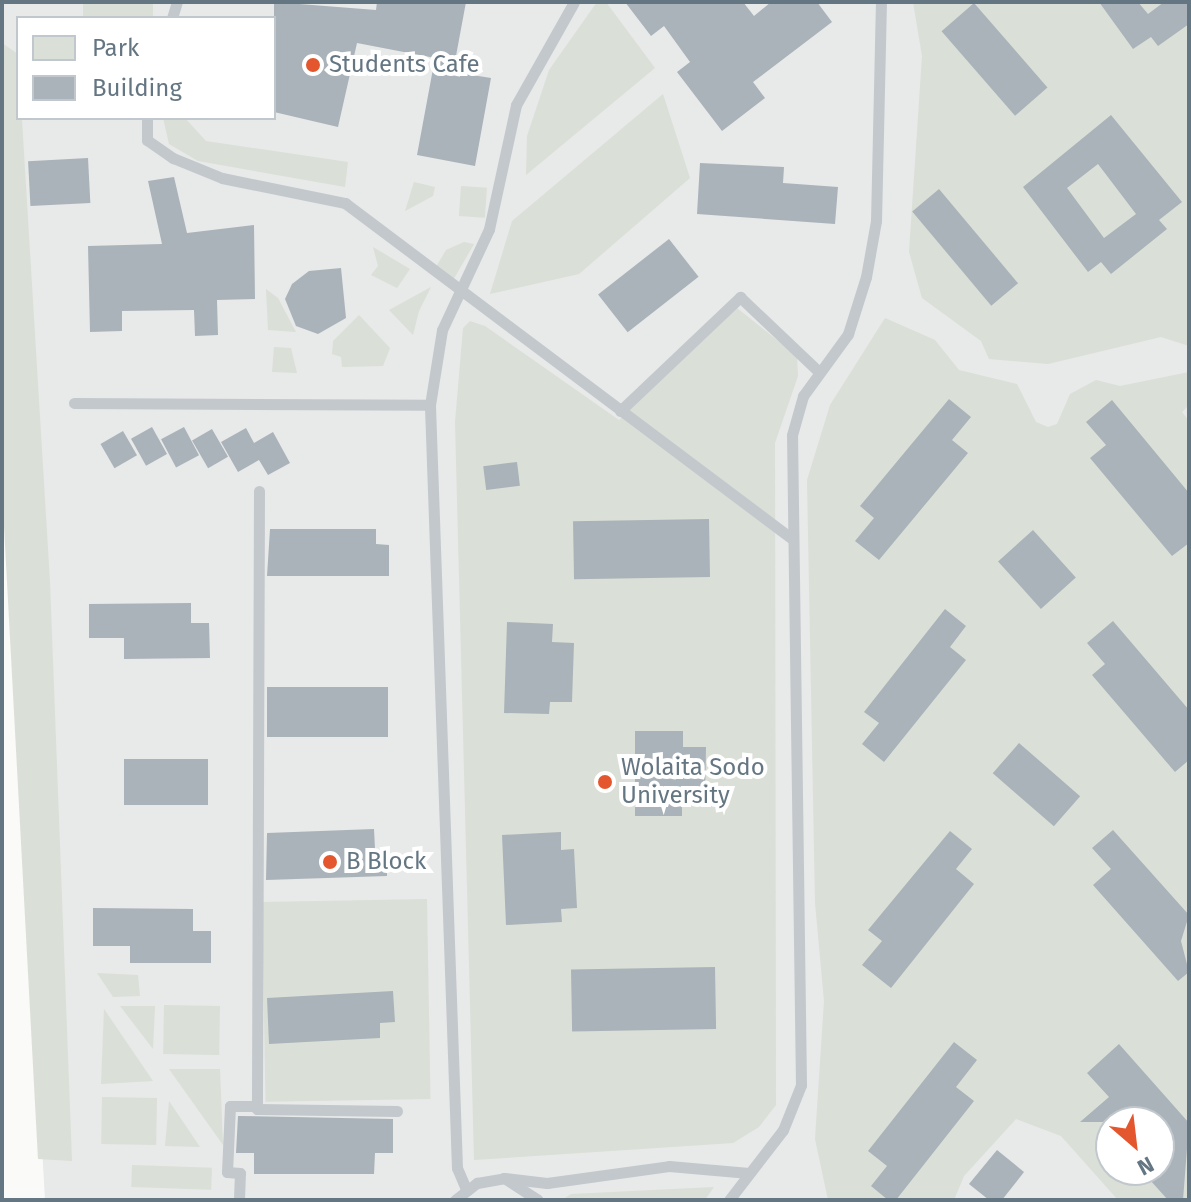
<!DOCTYPE html>
<html>
<head>
<meta charset="utf-8">
<style>
  body { margin:0 }
  #map { position:relative; width:1191px; height:1202px; overflow:hidden; background:#fafaf8; font-family:"Fira Sans",sans-serif }
  div>[style] { position:absolute }
  [style*='--x'] { left:calc(var(--x)*1px); top:calc(var(--y)*1px); width:calc(var(--w)*1px); rotate:calc(var(--a)*1deg) }
  .built>* { inset:0; background:#e8e9e9 }
  .green>* { inset:0; background:#dadfd7; transform-origin:0 0 }
  .building>* { inset:0; background:#aab3b9; transform-origin:0 0 }
  .lane>* { height:11px; margin:-5.5px; padding:0 5.5px; transform-origin:5.5px; border-radius:5.5px; background:#c3c8cc }
  .dots>* { width:22px; height:22px; translate:-50% -50%; box-sizing:border-box; border:4px solid #fff; border-radius:50% }
  span { translate:-50% -50%; white-space:nowrap; text-align:center; line-height:1.15; -webkit-text-stroke:8px #fff; paint-order:stroke }
  .poi-label { font-size:24px; color:#657683 }
  .left { translate:0 -50%; text-align:left }
  .frame { position:absolute; inset:0; border:4px solid #657683; pointer-events:none }
  .legend { position:absolute; left:16px; top:16px; width:260px; height:104px; box-sizing:border-box; background:#fff; border:2px solid #c1c8cd; margin:0; padding:10px 14px; list-style:none; font-size:24px; color:#657683 }
  .legend li { display:flex; align-items:center; gap:16px; height:40px }
  .legend b { width:40px; border:2px solid #c1c8cd }
  .north { position:absolute; left:1095px; top:1106px; width:80px; height:80px; box-sizing:border-box; background:#fff; border:2px solid #c1c8cd; border-radius:50%; rotate:152deg; font-size:22px; font-weight:700; line-height:32px; text-align:center; color:#657683 }
  .north::after { content:''; display:block; margin:auto; width:28px; height:36px; background:#e4572e; clip-path:polygon(50% 0,100% 100%,50% 72%,0 100%) }
</style>
</head>
<body>
<div id="map">
  <div class="built">
    <i style="clip-path:polygon(evenodd,2px 2px,1189px 2px,1189px 1200px,45px 1200px,2px 442px,2px 2px,18px 18px,274px 18px,274px 118px,18px 118px,18px 18px,2px 2px,1111px 1122px,1159px 1122px,1159px 1170px,1111px 1170px,1111px 1122px)"></i>
  </div>
  <div class="green">
    <i style="left:83px;top:2px;width:70px;height:16px"></i>
    <i style="clip-path:polygon(597px 2px,606px 2px,655px 68px,526px 175px,527px 136px,549px 70px)"></i>
    <i style="clip-path:polygon(913px 2px,1189px 2px,1189px 346px,1161px 337px,1048px 364px,989px 359px,981px 341px,922px 298px,909px 252px,922px 56px)"></i>
    <i style="clip-path:polygon(2px 43px,18px 54px,50px 582px,72px 1161px,38px 1159px,2px 489px)"></i>
    <i style="clip-path:polygon(663px 94px,690px 178px,579px 274px,490px 294px,512px 221px)"></i>
    <i style="clip-path:polygon(163px 118px,185px 118px,206px 141px,348px 162px,345px 187px,198px 161px,169px 144px)"></i>
    <i style="clip-path:polygon(414px 182px,435px 187px,433px 196px,405px 211px)"></i>
    <i style="left:461px;top:186px;width:26px;height:30px;rotate:4deg"></i>
    <i style="clip-path:polygon(464px 242px,474px 244px,452px 282px,436px 267px,446px 250px)"></i>
    <i style="clip-path:polygon(373px 247px,410px 269px,397px 288px,371px 275px,378px 266px)"></i>
    <i style="clip-path:polygon(431px 287px,419px 311px,413px 335px,389px 310px)"></i>
    <i style="clip-path:polygon(266px 289px,278px 298px,296px 332px,268px 330px)"></i>
    <i style="clip-path:polygon(737px 308px,797px 356px,798px 376px,775px 443px,776px 1105px,759px 1127px,733px 1143px,474px 1160px,455px 422px,463px 328px,470px 321px,485px 326px,619px 420px)"></i>
    <i style="clip-path:polygon(359px 315px,390px 348px,383px 366px,342px 367px,341px 357px,332px 354px,333px 341px)"></i>
    <i style="clip-path:polygon(evenodd,885px 318px,935px 340px,959px 370px,1017px 384px,1036px 422px,1048px 427px,1057px 424px,1070px 394px,1096px 380px,1120px 386px,1189px 372px,1189px 405px,1182px 412px,1189px 421px,1189px 1200px,1118px 1200px,1061px 1136px,1016px 1119px,964px 1176px,954px 1200px,828px 1200px,815px 1139px,824px 1001px,815px 903px,807px 480px,830px 405px,885px 318px,1111px 1122px,1159px 1122px,1159px 1170px,1111px 1170px,1111px 1122px)"></i>
    <i style="clip-path:polygon(274px 347px,291px 348px,297px 373px,272px 372px)"></i>
    <i style="left:427px;top:899px;width:200px;height:165px;rotate:89deg"></i>
    <i style="clip-path:polygon(97px 973px,138px 975px,140px 996px,113px 997px)"></i>
    <i style="left:164px;top:1005px;width:56px;height:49px;rotate:1deg"></i>
    <i style="clip-path:polygon(120px 1006px,155px 1006px,153px 1049px)"></i>
    <i style="clip-path:polygon(104px 1009px,153px 1081px,101px 1084px)"></i>
    <i style="clip-path:polygon(169px 1069px,220px 1069px,223px 1145px)"></i>
    <i style="left:102px;top:1097px;width:55px;height:47px;rotate:1deg"></i>
    <i style="clip-path:polygon(169px 1101px,200px 1147px,165px 1146px)"></i>
    <i style="left:132px;top:1165px;width:80px;height:22px;rotate:2deg"></i>
    <i style="clip-path:polygon(714px 1187px,705px 1200px,562px 1200px,571px 1194px)"></i>
  </div>
  <div class="building">
    <i style="clip-path:polygon(274px 2px,376px 10px,377px 2px,466px 2px,453px 72px,491px 78px,475px 166px,417px 155px,435px 58px,357px 43px,338px 127px,274px 112px)"></i>
    <i style="clip-path:polygon(625px 2px,743px 2px,754px 16px,771px 2px,817px 2px,832px 22px,753px 82px,765px 98px,722px 131px,677px 72px,690px 62px,664px 26px,651px 36px)"></i>
    <i style="clip-path:polygon(1099px 2px,1138px 2px,1148px 14px,1164px 2px,1189px 2px,1189px 24px,1158px 46px,1151px 37px,1133px 49px)"></i>
    <i style="left:974px;top:3px;width:112px;height:43px;rotate:49deg"></i>
    <i style="clip-path:polygon(evenodd,1111px 115px,1182px 202px,1159px 220px,1167px 229px,1111px 274px,1101px 262px,1088px 272px,1023px 187px,1111px 115px,1098px 164px,1136px 214px,1104px 238px,1067px 188px,1098px 164px)"></i>
    <i style="left:88px;top:158px;width:45px;height:60px;rotate:87deg"></i>
    <i style="clip-path:polygon(700px 163px,784px 167px,783px 183px,838px 187px,835px 224px,697px 214px)"></i>
    <i style="clip-path:polygon(174px 177px,187px 233px,254px 225px,255px 299px,217px 300px,218px 335px,195px 336px,194px 310px,122px 311px,122px 331px,90px 332px,88px 246px,162px 244px,148px 181px)"></i>
    <i style="left:939px;top:189px;width:123px;height:35px;rotate:50deg"></i>
    <i style="left:669px;top:239px;width:48px;height:90px;rotate:52deg"></i>
    <i style="clip-path:polygon(341px 268px,346px 318px,318px 334px,296px 326px,285px 299px,292px 284px,309px 271px)"></i>
    <i style="clip-path:polygon(949px 399px,971px 417px,952px 440px,968px 453px,879px 560px,855px 541px,874px 518px,860px 506px)"></i>
    <i style="clip-path:polygon(1112px 400px,1189px 493px,1189px 543px,1172px 556px,1090px 458px,1106px 445px,1086px 422px)"></i>
    <i style="left:152px;top:427px;width:31px;height:24px;rotate:61deg"></i>
    <i style="left:184px;top:427px;width:32px;height:26px;rotate:62deg"></i>
    <i style="clip-path:polygon(246px 428px,254px 443px,273px 432px,290px 463px,268px 475px,259px 460px,238px 472px,221px 442px)"></i>
    <i style="left:212px;top:429px;width:32px;height:23px;rotate:60deg"></i>
    <i style="left:123px;top:431px;width:28px;height:26px;rotate:60deg"></i>
    <i style="left:517px;top:462px;width:24px;height:34px;rotate:83deg"></i>
    <i style="left:709px;top:519px;width:58px;height:136px;rotate:89deg"></i>
    <i style="clip-path:polygon(270px 529px,376px 529px,376px 544px,389px 545px,389px 576px,267px 576px)"></i>
    <i style="left:1033px;top:530px;width:64px;height:47px;rotate:48deg"></i>
    <i style="clip-path:polygon(191px 603px,191px 623px,209px 623px,210px 658px,124px 659px,124px 638px,89px 638px,89px 604px)"></i>
    <i style="clip-path:polygon(945px 609px,966px 626px,950px 647px,966px 660px,884px 762px,862px 744px,879px 723px,864px 712px)"></i>
    <i style="clip-path:polygon(1113px 621px,1189px 710px,1189px 760px,1175px 772px,1092px 675px,1105px 664px,1087px 643px)"></i>
    <i style="clip-path:polygon(507px 622px,553px 624px,552px 642px,574px 643px,572px 702px,550px 702px,549px 714px,504px 713px)"></i>
    <i style="left:388px;top:687px;width:50px;height:121px;rotate:90deg"></i>
    <i style="clip-path:polygon(635px 731px,683px 731px,683px 747px,706px 747px,705px 804px,682px 803px,682px 816px,635px 816px)"></i>
    <i style="left:1019px;top:743px;width:81px;height:40px;rotate:41deg"></i>
    <i style="left:124px;top:759px;width:84px;height:46px"></i>
    <i style="clip-path:polygon(374px 829px,375px 849px,387px 849px,387px 876px,266px 880px,267px 833px)"></i>
    <i style="clip-path:polygon(1113px 830px,1189px 915px,1181px 941px,1189px 972px,1178px 981px,1093px 885px,1111px 869px,1092px 848px)"></i>
    <i style="clip-path:polygon(950px 831px,972px 849px,956px 869px,974px 884px,891px 988px,862px 965px,882px 941px,868px 930px)"></i>
    <i style="clip-path:polygon(561px 832px,561px 850px,574px 849px,577px 908px,561px 909px,562px 922px,506px 925px,502px 835px)"></i>
    <i style="clip-path:polygon(93px 908px,193px 909px,193px 931px,211px 931px,211px 963px,130px 963px,130px 946px,93px 946px)"></i>
    <i style="left:715px;top:967px;width:62px;height:144px;rotate:89deg"></i>
    <i style="clip-path:polygon(393px 991px,395px 1022px,380px 1023px,380px 1038px,269px 1044px,267px 998px)"></i>
    <i style="clip-path:polygon(954px 1042px,977px 1060px,956px 1087px,974px 1101px,896px 1200px,888px 1200px,871px 1186px,887px 1166px,868px 1151px)"></i>
    <i style="clip-path:polygon(1119px 1044px,1189px 1123px,1183px 1200px,1168px 1200px,1141px 1170px,1159px 1170px,1159px 1122px,1080px 1122px,1109px 1097px,1087px 1073px)"></i>
    <i style="clip-path:polygon(238px 1116px,393px 1119px,393px 1153px,375px 1153px,374px 1174px,254px 1174px,254px 1153px,236px 1153px)"></i>
    <i style="clip-path:polygon(997px 1150px,1024px 1172px,1002px 1200px,989px 1200px,969px 1184px)"></i>
  </div>
  <div class="lane">
    <i style="--x:172;--y:18;--w:17;--a:-73"></i>
    <i style="--x:147;--y:118;--w:22;--a:90"></i>
    <i style="--x:147;--y:140;--w:32;--a:35"></i>
    <i style="--x:173;--y:158;--w:53;--a:22.2"></i>
    <i style="--x:222;--y:178;--w:126;--a:11.5"></i>
    <i style="--x:345;--y:203;--w:558;--a:36.91"></i>
    <i style="--x:74;--y:403;--w:356;--a:0.3"></i>
    <i style="--x:620;--y:411;--w:166;--a:-43.5"></i>
    <i style="--x:740;--y:297;--w:109;--a:43.5"></i>
    <i style="--x:259;--y:491;--w:618;--a:90.19"></i>
    <i style="--x:257;--y:1109;--w:140;--a:0.8"></i>
    <i style="--x:504;--y:1178;--w:43;--a:6.6"></i>
    <i style="--x:547;--y:1183;--w:123;--a:-7.9"></i>
    <i style="--x:669;--y:1166;--w:80;--a:5"></i>
    <i style="--x:466;--y:1189;--w:23;--a:-113"></i>
    <i style="--x:457;--y:1168;--w:763;--a:-92.03"></i>
    <i style="--x:430;--y:405;--w:76;--a:-80.9"></i>
    <i style="--x:442;--y:330;--w:111;--a:-65"></i>
    <i style="--x:489;--y:229;--w:127;--a:-77.7"></i>
    <i style="--x:516;--y:105;--w:118;--a:-60.6"></i>
    <i style="--x:239;--y:1200;--w:27;--a:-88"></i>
    <i style="--x:240;--y:1173;--w:13;--a:-176"></i>
    <i style="--x:227;--y:1172;--w:66;--a:-87.4"></i>
    <i style="--x:230;--y:1106;--w:27;--a:0"></i>
    <i style="--x:455;--y:1200;--w:28;--a:-38"></i>
    <i style="--x:477;--y:1183;--w:27;--a:-10"></i>
    <i style="--x:504;--y:1178;--w:40;--a:32.9"></i>
    <i style="--x:729;--y:1200;--w:88;--a:-52.4"></i>
    <i style="--x:783;--y:1130;--w:48;--a:-68.2"></i>
    <i style="--x:801;--y:1085;--w:650;--a:-90.79"></i>
    <i style="--x:792;--y:435;--w:41;--a:-74.2"></i>
    <i style="--x:803;--y:396;--w:77;--a:-54"></i>
    <i style="--x:848;--y:334;--w:60;--a:-72.5"></i>
    <i style="--x:866;--y:277;--w:57;--a:-79.9"></i>
    <i style="--x:876;--y:221;--w:219;--a:-88.7"></i>
  </div>
  <div class="dots">
    <i style="left:313px;top:65px;background:#e4572e"></i>
    <i style="left:605px;top:782px;background:#e4572e"></i>
    <i style="left:330px;top:862px;background:#e4572e"></i>
  </div>
  <div class="poi-label">
    <span class="left" style="left:329px;top:65px">Students Cafe</span>
    <span class="left" style="left:621px;top:782px">Wolaita Sodo<br>University</span>
    <span class="left" style="left:346px;top:862px">B Block</span>
  </div>
  <div class="frame"></div>
  <ul class="legend">
  <li><b style="height:22px;background:#dadfd7"></b>Park</li>
  <li><b style="height:22px;background:#aab3b9"></b>Building</li>
  </ul>
  <div class="north">N</div>
</div>
</body>
</html>
